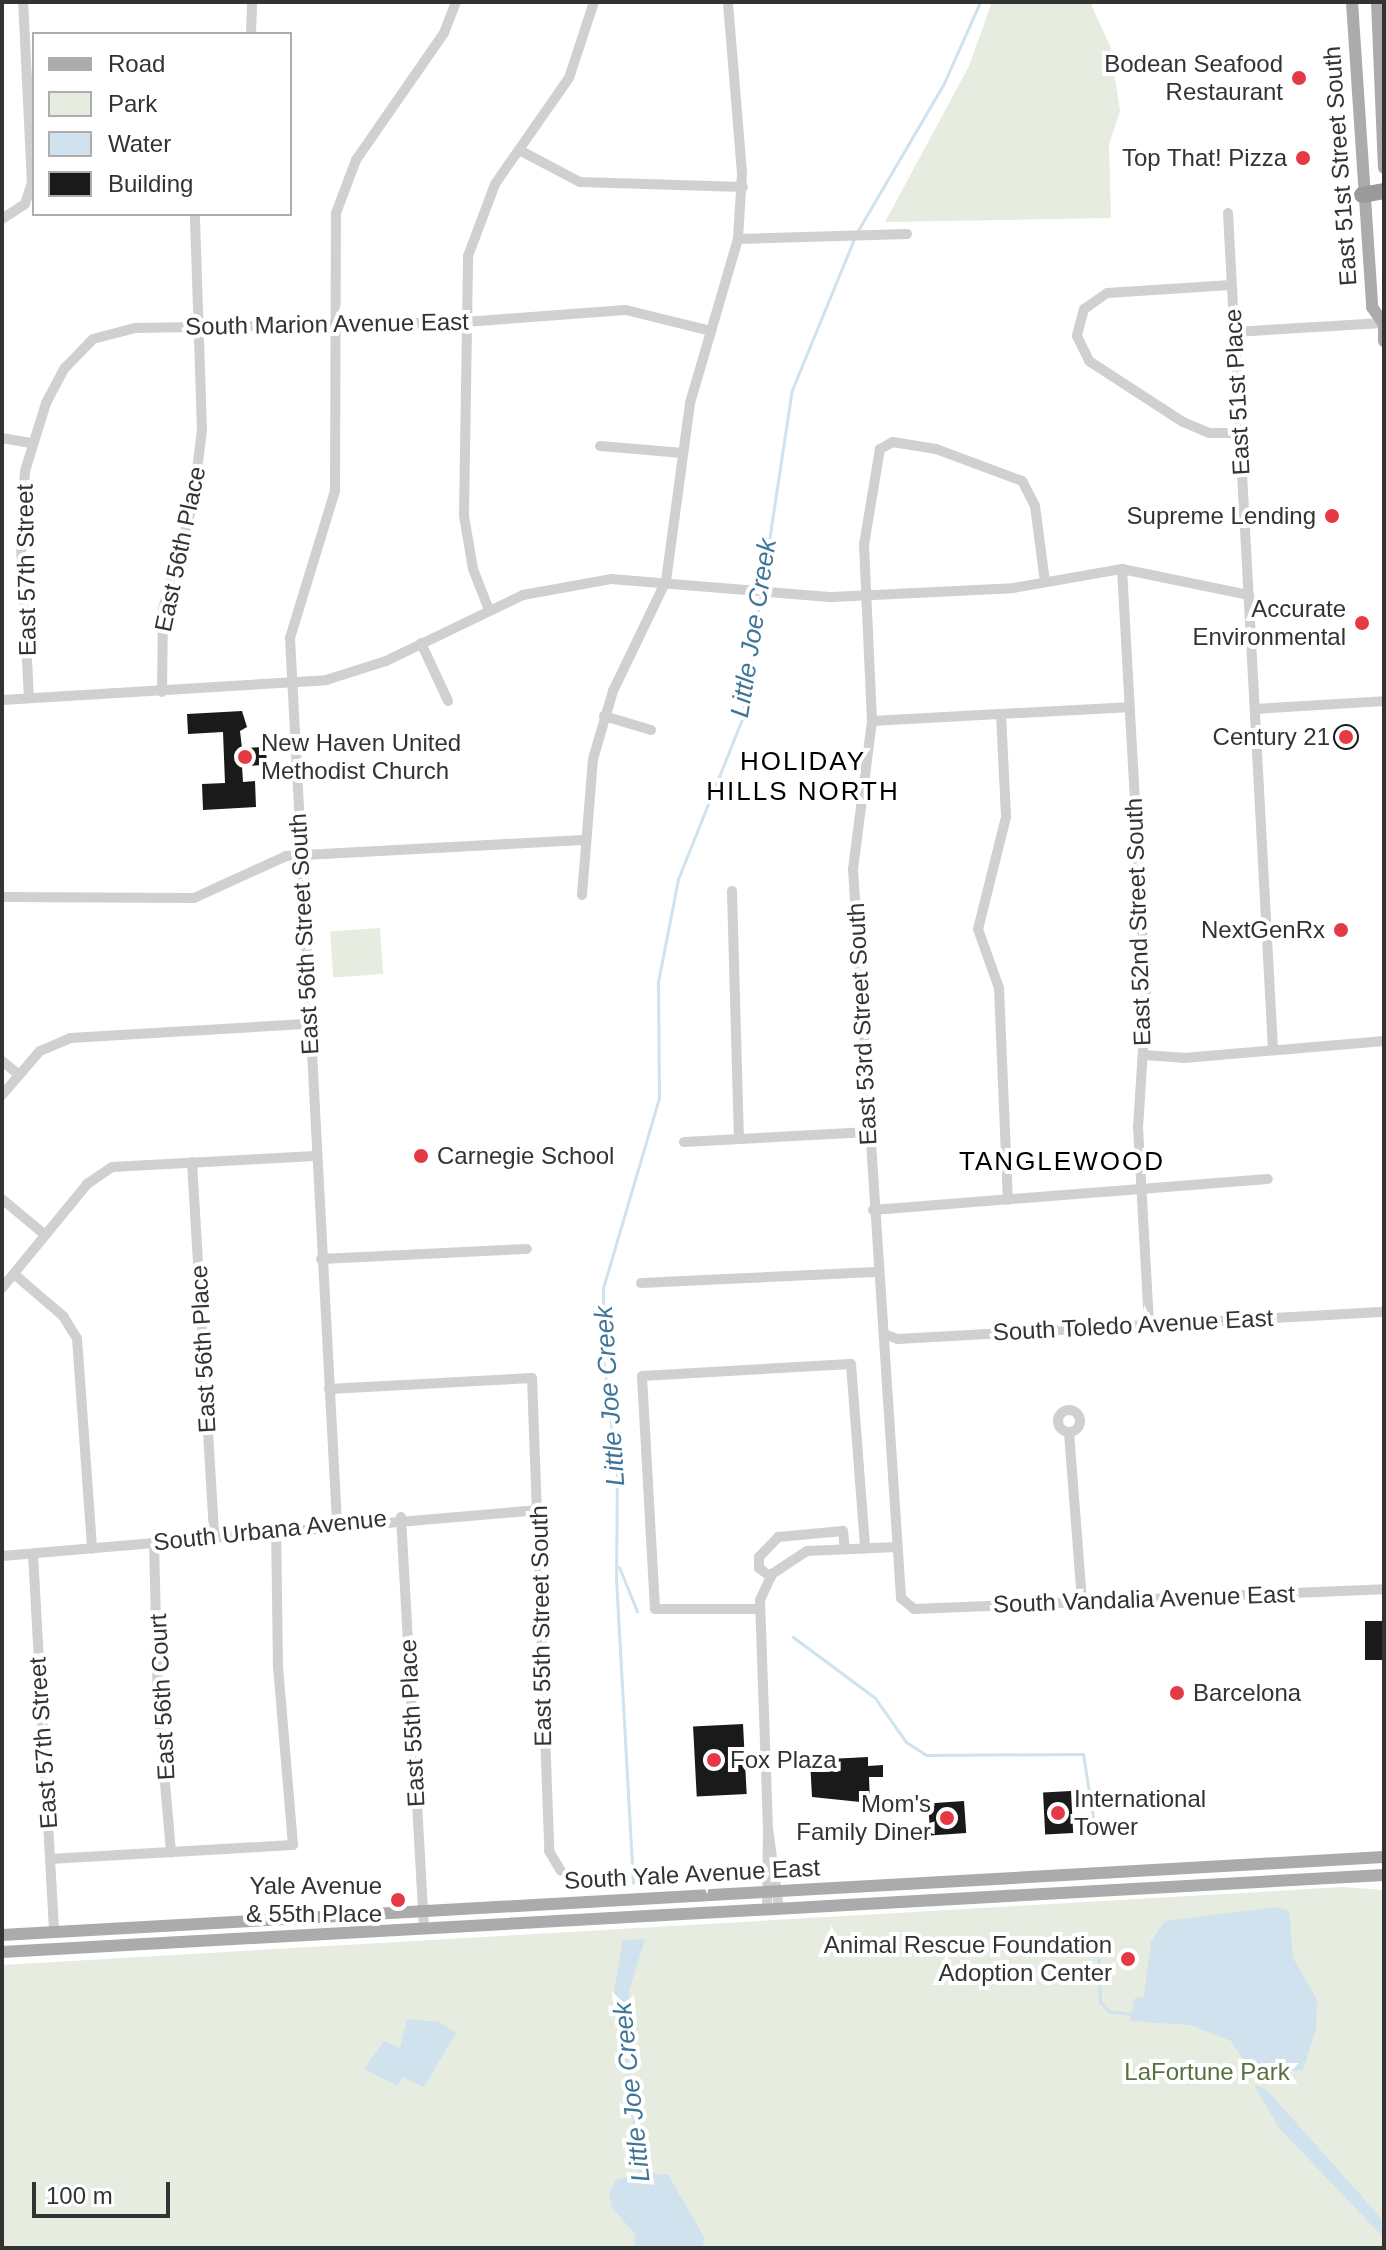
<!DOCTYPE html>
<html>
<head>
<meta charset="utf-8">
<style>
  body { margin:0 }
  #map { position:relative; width:1386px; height:2250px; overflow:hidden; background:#fff; font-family:Helvetica,sans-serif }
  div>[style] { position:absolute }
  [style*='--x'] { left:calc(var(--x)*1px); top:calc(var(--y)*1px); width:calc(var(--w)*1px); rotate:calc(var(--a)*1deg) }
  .green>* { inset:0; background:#e6ecdf; transform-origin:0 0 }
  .water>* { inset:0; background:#cfe2ee }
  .stream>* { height:3px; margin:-1.5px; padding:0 1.5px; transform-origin:1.5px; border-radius:1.5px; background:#cfe2ee }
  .building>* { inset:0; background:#1a1a1a; transform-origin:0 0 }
  .round { border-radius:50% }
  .minor>* { height:10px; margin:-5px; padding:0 5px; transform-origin:5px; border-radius:5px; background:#d0d0d0 }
  .minor>.ring { margin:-5px; padding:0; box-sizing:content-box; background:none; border:10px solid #d0d0d0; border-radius:50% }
  .major>* { height:12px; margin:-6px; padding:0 6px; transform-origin:6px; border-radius:6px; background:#ababab }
  .highway>* { height:16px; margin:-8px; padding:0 8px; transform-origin:8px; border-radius:8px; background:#9a9a9a }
  .dots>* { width:22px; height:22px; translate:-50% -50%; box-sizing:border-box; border:4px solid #fff; border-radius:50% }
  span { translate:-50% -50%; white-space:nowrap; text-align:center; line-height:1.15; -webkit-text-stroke:8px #fff; paint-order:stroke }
  .poi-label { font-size:24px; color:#333 }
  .right { translate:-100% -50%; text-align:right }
  .left { translate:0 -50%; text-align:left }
  .street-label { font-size:24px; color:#333 }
  .park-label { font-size:24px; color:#56703f }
  .water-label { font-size:26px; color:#3f7597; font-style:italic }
  .neighbourhood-label { font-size:26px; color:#000; letter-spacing:2px }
  .frame { position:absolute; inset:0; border:4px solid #333; pointer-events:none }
  .legend { position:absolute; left:32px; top:32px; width:260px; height:184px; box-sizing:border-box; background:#fff; border:2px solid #adadad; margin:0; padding:10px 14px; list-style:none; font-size:24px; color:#333 }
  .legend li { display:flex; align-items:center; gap:16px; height:40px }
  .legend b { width:40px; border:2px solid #adadad }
  .scale { position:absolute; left:32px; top:2182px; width:138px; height:36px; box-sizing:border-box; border:4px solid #333; border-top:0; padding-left:10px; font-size:24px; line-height:28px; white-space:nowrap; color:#333; -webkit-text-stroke:6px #fff; paint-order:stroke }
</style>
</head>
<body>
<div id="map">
  <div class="green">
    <i style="clip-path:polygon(992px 2px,1090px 2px,1110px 46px,1120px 111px,1109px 144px,1111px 218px,885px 222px,969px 66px)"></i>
    <i style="left:380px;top:928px;width:46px;height:50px;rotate:86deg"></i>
    <i style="clip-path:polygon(1343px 1887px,1384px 1890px,1384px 2248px,2px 2248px,2px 1965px)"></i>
  </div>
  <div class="water">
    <i style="clip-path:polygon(1275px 1907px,1289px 1911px,1293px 1958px,1317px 2000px,1316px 2029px,1303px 2070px,1281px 2072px,1269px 2082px,1252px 2073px,1231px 2041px,1190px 2025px,1130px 2021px,1134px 1999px,1144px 1997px,1151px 1941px,1165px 1921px)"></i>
    <i style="clip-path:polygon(645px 1939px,629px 1991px,631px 2009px,618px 2018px,613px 1998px,623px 1940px)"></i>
    <i style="clip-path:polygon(407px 2019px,439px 2022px,456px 2033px,424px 2087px,403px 2077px,398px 2086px,364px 2069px,384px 2041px,400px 2048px)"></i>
    <i style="clip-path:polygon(1254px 2085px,1266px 2089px,1365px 2200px,1384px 2222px,1384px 2238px,1279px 2128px)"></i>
    <i style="clip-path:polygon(652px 2173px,668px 2175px,704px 2237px,703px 2248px,634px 2248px,636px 2235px,612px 2208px,609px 2192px,617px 2179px)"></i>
  </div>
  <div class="stream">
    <i style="--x:857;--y:232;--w:173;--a:-59.7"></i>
    <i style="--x:944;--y:83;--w:89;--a:-66"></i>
    <i style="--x:619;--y:1567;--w:48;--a:67.8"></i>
    <i style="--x:793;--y:1637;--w:102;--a:36.6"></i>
    <i style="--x:875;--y:1698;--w:54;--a:54.8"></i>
    <i style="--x:906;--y:1742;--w:24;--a:33"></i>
    <i style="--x:926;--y:1755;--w:157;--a:-0.4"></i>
    <i style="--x:1083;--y:1754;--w:83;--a:81"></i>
    <i style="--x:633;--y:1883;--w:300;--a:-93.2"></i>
    <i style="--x:616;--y:1583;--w:110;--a:-89.5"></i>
    <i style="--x:617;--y:1473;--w:117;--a:-96.9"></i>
    <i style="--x:603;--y:1357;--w:69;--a:-90"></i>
    <i style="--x:603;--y:1288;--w:198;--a:-73.6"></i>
    <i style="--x:659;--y:1098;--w:116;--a:-90.5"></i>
    <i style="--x:658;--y:982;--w:105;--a:-79"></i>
    <i style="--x:678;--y:879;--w:172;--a:-68.2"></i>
    <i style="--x:742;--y:719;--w:333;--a:-81.4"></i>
    <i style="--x:792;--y:390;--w:163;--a:-67.7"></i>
    <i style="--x:1098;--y:1941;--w:61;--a:88.1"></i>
    <i style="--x:1100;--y:2002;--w:13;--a:45"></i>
    <i style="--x:1109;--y:2011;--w:22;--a:8"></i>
    <i style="--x:621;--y:2016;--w:160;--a:83.2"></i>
  </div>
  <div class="building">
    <i style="clip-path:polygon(242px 711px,247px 727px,240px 731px,242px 748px,266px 747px,267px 765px,242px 766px,243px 782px,255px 781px,256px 807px,203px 810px,202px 784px,225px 783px,223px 732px,188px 734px,187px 714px)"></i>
    <i class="round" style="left:1333px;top:724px;width:26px;height:26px"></i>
    <i style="left:1384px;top:1621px;width:39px;height:19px;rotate:90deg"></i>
    <i style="left:743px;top:1724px;width:70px;height:50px;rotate:87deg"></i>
    <i style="clip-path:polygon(868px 1757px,868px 1766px,883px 1765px,883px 1777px,869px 1777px,870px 1803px,812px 1797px,810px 1760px)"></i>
    <i style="left:1071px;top:1791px;width:42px;height:28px;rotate:87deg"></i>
    <i style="left:964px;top:1801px;width:32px;height:36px;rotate:86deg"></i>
  </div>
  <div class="minor">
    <i style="--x:251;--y:34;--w:32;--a:-88"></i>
    <i style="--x:519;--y:150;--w:69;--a:27.7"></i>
    <i style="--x:580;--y:182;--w:163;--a:1.8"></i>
    <i style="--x:1228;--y:213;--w:837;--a:86.92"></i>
    <i style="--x:2;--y:219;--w:27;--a:-33"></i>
    <i style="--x:25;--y:204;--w:22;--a:-72"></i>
    <i style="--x:32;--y:183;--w:181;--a:-92.8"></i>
    <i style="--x:738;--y:239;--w:169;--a:-1.7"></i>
    <i style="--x:1231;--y:285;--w:124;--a:176.3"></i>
    <i style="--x:1107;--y:293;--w:28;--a:145"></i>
    <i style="--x:1084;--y:309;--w:28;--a:105"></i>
    <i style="--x:1077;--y:336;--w:28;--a:64"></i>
    <i style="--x:1089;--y:361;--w:112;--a:33"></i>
    <i style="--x:1183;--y:422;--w:28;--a:23"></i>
    <i style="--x:1209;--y:433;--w:31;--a:0"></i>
    <i style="--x:1234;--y:332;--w:149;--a:-3.5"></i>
    <i style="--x:2;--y:438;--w:29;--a:10"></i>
    <i style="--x:600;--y:446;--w:83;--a:4.8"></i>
    <i style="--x:1122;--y:569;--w:433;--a:86.8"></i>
    <i style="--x:1146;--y:1001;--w:126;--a:93.6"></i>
    <i style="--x:1138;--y:1127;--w:197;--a:86.8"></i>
    <i style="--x:1045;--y:582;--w:77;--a:-97.5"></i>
    <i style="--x:1035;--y:506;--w:28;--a:-117"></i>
    <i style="--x:1022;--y:481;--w:92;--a:-159.6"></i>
    <i style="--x:936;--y:449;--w:44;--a:-170.8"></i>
    <i style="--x:893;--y:442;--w:15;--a:152"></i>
    <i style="--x:880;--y:449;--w:97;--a:99.5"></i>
    <i style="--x:864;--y:545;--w:176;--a:87.4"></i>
    <i style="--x:872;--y:721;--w:149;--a:97.3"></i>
    <i style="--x:853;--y:869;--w:731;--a:86.23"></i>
    <i style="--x:901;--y:1598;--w:17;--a:40"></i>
    <i style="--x:914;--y:1609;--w:470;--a:-2.4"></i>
    <i style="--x:489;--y:610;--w:44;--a:-111.3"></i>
    <i style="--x:473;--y:569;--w:54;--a:-99.6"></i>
    <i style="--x:464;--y:516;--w:260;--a:-89.1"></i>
    <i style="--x:468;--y:256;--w:77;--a:-69.4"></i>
    <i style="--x:495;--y:184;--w:129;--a:-55.1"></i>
    <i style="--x:569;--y:78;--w:80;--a:-71.8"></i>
    <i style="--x:421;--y:643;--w:64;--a:65"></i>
    <i style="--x:162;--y:692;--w:83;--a:-89.3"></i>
    <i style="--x:163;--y:609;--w:110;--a:-74.2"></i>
    <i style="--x:193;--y:503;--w:74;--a:-83"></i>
    <i style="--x:202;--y:430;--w:216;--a:-91.9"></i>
    <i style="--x:29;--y:698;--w:155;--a:-93"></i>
    <i style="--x:21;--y:543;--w:72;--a:-86.8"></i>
    <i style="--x:25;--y:471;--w:71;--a:-72.8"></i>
    <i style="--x:46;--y:403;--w:40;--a:-62"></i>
    <i style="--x:65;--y:368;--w:40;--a:-46"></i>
    <i style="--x:93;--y:339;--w:43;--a:-14.7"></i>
    <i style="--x:135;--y:328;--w:330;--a:-1"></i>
    <i style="--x:465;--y:322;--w:161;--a:-4.3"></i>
    <i style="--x:626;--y:310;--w:88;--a:13.9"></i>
    <i style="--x:2;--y:700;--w:325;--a:-3.5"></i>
    <i style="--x:326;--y:680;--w:63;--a:-17.6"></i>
    <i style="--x:386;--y:661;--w:152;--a:-25.7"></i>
    <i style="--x:523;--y:595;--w:89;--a:-10.3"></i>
    <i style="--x:611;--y:579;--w:222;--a:4.7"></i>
    <i style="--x:832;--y:597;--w:181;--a:-2.8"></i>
    <i style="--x:1013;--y:588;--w:111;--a:-9.9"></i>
    <i style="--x:1122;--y:569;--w:130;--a:11.6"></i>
    <i style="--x:1255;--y:709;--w:129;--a:-3.5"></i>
    <i style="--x:1001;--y:714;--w:103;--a:87.2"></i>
    <i style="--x:1006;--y:817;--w:115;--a:104"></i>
    <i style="--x:978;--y:929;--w:63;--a:70.4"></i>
    <i style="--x:999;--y:988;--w:212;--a:87.6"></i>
    <i style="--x:604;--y:716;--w:49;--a:16.6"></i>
    <i style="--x:872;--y:721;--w:256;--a:-3.1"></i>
    <i style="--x:732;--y:891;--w:248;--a:88.4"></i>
    <i style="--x:582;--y:895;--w:136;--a:-85.4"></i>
    <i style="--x:593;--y:759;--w:71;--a:-73.6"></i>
    <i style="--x:613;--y:691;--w:122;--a:-64.3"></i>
    <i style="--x:666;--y:581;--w:180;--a:-82.3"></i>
    <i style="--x:690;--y:403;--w:171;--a:-73.7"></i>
    <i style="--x:738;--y:239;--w:66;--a:-86.5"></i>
    <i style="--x:742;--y:173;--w:172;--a:-94.7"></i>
    <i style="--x:2;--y:897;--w:192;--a:0.3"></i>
    <i style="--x:194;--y:898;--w:101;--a:-24.5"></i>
    <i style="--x:286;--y:856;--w:297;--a:-3.1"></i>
    <i style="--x:1144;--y:1055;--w:39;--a:4"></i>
    <i style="--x:1183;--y:1058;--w:202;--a:-4.8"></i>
    <i style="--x:2;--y:1061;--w:22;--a:39"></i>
    <i style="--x:2;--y:1095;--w:58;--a:-49.2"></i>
    <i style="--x:40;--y:1051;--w:33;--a:-23"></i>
    <i style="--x:70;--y:1038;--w:239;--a:-3.4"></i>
    <i style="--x:684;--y:1142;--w:185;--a:-3.1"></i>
    <i style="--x:192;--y:1162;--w:374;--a:86.6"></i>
    <i style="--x:2;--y:1199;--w:56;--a:39.9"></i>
    <i style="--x:873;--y:1210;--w:396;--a:-4.5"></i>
    <i style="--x:321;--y:1259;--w:206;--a:-2.8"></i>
    <i style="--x:14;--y:1274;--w:65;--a:40.6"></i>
    <i style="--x:63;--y:1316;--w:26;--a:58"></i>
    <i style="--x:77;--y:1338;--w:211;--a:85.9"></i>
    <i style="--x:641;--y:1283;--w:235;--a:-2.7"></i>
    <i style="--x:2;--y:1288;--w:134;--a:-50.7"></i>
    <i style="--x:87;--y:1184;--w:30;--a:-34"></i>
    <i style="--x:112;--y:1167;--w:203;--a:-3.1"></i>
    <i style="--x:884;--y:1334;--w:15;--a:20"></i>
    <i style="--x:898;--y:1339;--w:487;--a:-3.2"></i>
    <i style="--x:329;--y:1389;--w:203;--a:-3.1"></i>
    <i style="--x:532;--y:1378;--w:473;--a:87.9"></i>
    <i style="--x:549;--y:1851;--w:23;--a:59"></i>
    <i class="ring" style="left:1058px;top:1410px;width:12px;height:12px"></i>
    <i style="--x:1069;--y:1432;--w:169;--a:85.6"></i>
    <i style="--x:401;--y:1517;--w:412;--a:86.8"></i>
    <i style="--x:337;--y:1523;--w:886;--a:-93.04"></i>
    <i style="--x:290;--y:638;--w:154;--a:-73"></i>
    <i style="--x:335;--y:491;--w:278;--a:-89.8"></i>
    <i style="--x:336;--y:213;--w:57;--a:-69.3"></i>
    <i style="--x:356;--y:160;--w:155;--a:-55.3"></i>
    <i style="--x:444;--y:33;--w:33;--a:-69"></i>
    <i style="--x:154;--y:1542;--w:161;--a:88.6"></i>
    <i style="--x:158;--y:1703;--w:150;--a:85"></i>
    <i style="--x:33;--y:1554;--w:379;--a:86.8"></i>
    <i style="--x:2;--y:1556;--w:539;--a:-4.9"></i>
    <i style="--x:771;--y:1577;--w:15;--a:-143"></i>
    <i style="--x:759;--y:1568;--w:11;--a:-90"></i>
    <i style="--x:759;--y:1557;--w:28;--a:-46"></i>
    <i style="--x:778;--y:1537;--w:65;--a:-5.3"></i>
    <i style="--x:843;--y:1531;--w:18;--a:84"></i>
    <i style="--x:759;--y:1609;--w:104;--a:180"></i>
    <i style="--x:655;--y:1609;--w:233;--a:-93.2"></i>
    <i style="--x:642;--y:1376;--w:209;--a:-3.3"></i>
    <i style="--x:851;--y:1364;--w:185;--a:85.6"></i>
    <i style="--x:50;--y:1859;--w:243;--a:-3.3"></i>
    <i style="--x:293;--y:1845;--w:178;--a:-94.8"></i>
    <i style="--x:278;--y:1668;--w:138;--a:-90.8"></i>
    <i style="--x:779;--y:1908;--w:80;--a:-97.9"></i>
    <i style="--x:768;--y:1829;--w:229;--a:-92"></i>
    <i style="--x:760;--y:1600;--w:29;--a:-65"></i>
    <i style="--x:772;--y:1574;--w:42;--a:-33.3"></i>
    <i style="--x:807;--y:1551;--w:90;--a:-2.5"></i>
    <i style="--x:767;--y:1909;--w:79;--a:-89.3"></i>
  </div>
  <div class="major">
    <i style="--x:1352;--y:2;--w:306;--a:86.2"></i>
    <i style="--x:1372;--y:307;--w:19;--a:55"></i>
    <i style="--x:1377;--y:2;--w:166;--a:87.6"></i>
    <i style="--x:1384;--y:321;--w:20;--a:90"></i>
    <i style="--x:2;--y:1935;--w:1384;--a:-3.23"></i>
    <i style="--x:2;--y:1952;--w:1384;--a:-3.19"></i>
  </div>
  <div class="highway">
    <i style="--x:1362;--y:195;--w:22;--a:-10"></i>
  </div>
  <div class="dots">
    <i style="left:1299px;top:78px;background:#e63946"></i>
    <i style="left:1303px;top:158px;background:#e63946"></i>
    <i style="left:1332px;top:516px;background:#e63946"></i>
    <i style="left:1362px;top:623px;background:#e63946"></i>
    <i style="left:1346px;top:737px;background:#e63946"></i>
    <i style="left:245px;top:757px;background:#e63946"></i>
    <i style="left:1341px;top:930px;background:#e63946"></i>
    <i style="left:421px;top:1156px;background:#e63946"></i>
    <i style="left:1177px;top:1693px;background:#e63946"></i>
    <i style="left:714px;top:1760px;background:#e63946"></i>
    <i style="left:1058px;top:1813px;background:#e63946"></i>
    <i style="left:947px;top:1818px;background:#e63946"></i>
    <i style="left:398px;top:1900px;background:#e63946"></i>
    <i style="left:1128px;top:1959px;background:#e63946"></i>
  </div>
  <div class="poi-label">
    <span class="right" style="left:1283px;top:78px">Bodean Seafood<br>Restaurant</span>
    <span class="right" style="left:1287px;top:158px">Top That! Pizza</span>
    <span class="right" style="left:1316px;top:516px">Supreme Lending</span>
    <span class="right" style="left:1346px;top:623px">Accurate<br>Environmental</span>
    <span class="right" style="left:1330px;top:737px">Century 21</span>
    <span class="left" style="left:261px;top:757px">New Haven United<br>Methodist Church</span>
    <span class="right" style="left:1325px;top:930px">NextGenRx</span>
    <span class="left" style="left:437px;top:1156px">Carnegie School</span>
    <span class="left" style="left:1193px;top:1693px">Barcelona</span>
    <span class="left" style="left:730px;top:1760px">Fox Plaza</span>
    <span class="left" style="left:1074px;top:1813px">International<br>Tower</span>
    <span class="right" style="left:931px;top:1818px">Mom's<br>Family Diner</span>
    <span class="right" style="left:382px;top:1900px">Yale Avenue<br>&amp; 55th Place</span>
    <span class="right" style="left:1112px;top:1959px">Animal Rescue Foundation<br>Adoption Center</span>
  </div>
  <div class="street-label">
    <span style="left:1340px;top:166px;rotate:-94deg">East 51st Street South</span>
    <span style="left:327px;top:324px;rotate:-1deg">South Marion Avenue East</span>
    <span style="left:1237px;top:392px;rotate:-93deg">East 51st Place</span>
    <span style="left:180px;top:549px;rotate:-78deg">East 56th Place</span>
    <span style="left:26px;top:570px;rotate:-91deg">East 57th Street</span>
    <span style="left:1138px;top:922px;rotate:-92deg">East 52nd Street South</span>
    <span style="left:304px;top:934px;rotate:-93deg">East 56th Street South</span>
    <span style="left:862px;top:1024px;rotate:-93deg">East 53rd Street South</span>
    <span style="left:1133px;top:1325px;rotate:-3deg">South Toledo Avenue East</span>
    <span style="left:203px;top:1349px;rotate:-93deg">East 56th Place</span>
    <span style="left:270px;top:1530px;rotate:-6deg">South Urbana Avenue</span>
    <span style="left:1144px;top:1599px;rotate:-2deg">South Vandalia Avenue East</span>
    <span style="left:541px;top:1626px;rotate:-91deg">East 55th Street South</span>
    <span style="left:162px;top:1697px;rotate:-93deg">East 56th Court</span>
    <span style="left:412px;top:1723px;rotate:-93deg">East 55th Place</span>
    <span style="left:43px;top:1743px;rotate:-94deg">East 57th Street</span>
    <span style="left:692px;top:1874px;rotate:-3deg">South Yale Avenue East</span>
  </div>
  <div class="park-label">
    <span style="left:1207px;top:2072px">LaFortune Park</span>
  </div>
  <div class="water-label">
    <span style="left:754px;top:628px;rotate:-81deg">Little Joe Creek</span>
    <span style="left:610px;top:1396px;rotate:-94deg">Little Joe Creek</span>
    <span style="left:632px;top:2092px;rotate:-96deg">Little Joe Creek</span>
  </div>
  <div class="neighbourhood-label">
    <span style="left:803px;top:777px">HOLIDAY<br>HILLS NORTH</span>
    <span style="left:1062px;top:1162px">TANGLEWOOD</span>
  </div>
  <div class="frame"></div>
  <ul class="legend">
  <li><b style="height:10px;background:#ababab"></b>Road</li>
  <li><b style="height:22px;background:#e6ecdf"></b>Park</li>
  <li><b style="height:22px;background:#cfe2ee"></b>Water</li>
  <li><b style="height:22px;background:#1a1a1a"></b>Building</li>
  </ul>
  <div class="scale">100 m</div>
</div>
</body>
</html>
